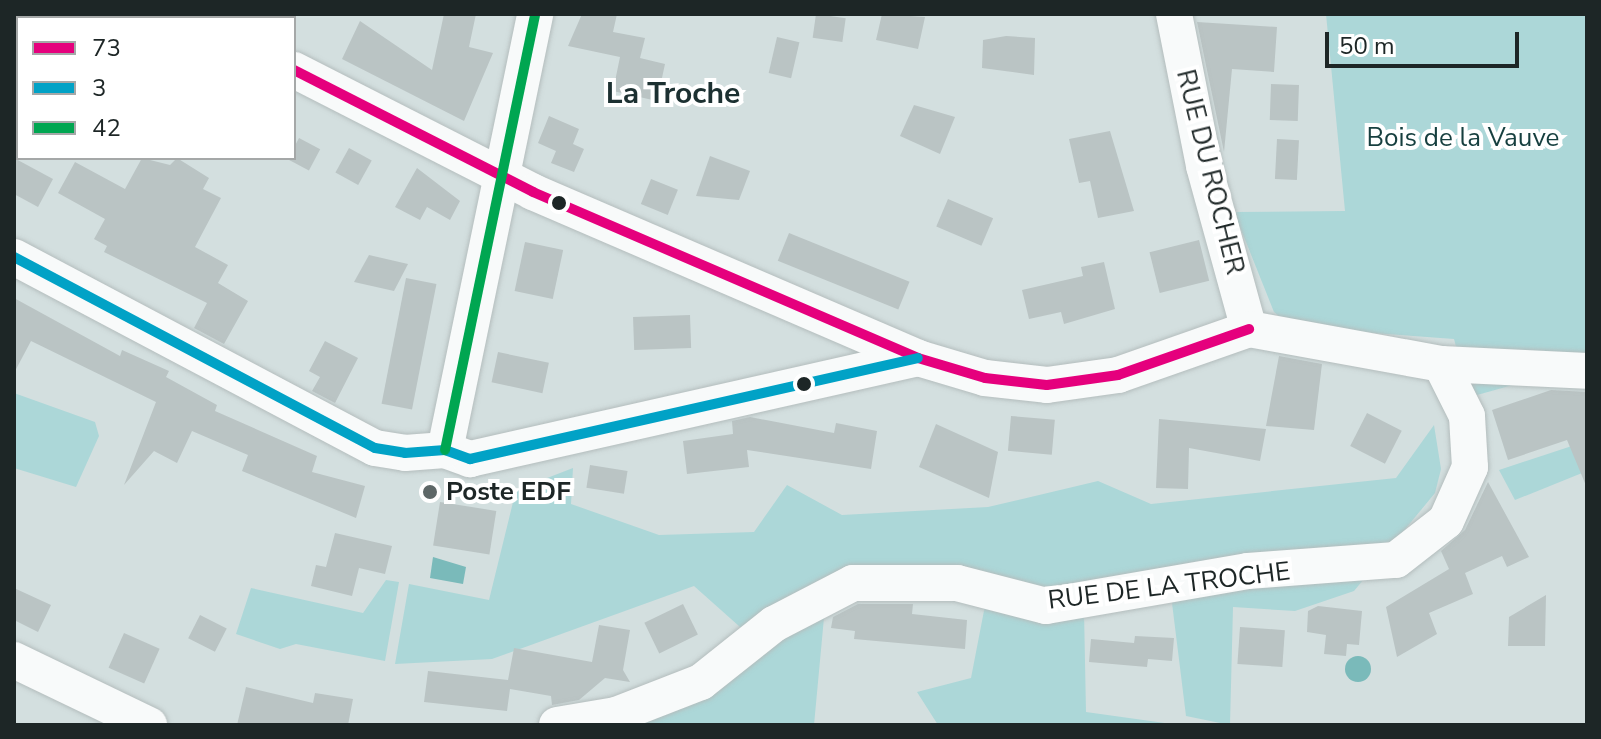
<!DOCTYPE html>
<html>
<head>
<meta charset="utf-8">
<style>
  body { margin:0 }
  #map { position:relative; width:1601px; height:739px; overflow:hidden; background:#d3dfdf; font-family:"Nunito Sans",sans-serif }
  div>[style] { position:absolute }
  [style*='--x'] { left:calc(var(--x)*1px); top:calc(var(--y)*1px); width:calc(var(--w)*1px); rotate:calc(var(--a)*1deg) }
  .green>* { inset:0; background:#acd7d8 }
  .water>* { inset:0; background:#7ababa }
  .round { border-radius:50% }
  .building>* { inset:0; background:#bac4c4; transform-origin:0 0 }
  .roads { filter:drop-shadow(0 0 2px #b4bdbd) drop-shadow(0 0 2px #b4bdbd) }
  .minor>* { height:36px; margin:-18px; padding:0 18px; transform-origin:18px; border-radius:18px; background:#f8fafa }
  .bus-1>* { height:10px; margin:-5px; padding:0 5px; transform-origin:5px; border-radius:5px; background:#e5007d }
  .bus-2>* { height:10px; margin:-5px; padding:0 5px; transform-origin:5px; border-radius:5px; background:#01a2c6 }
  .bus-3>* { height:10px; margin:-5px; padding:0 5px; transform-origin:5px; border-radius:5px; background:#00a651 }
  .dots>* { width:22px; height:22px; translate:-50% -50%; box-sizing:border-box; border:4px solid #fff; border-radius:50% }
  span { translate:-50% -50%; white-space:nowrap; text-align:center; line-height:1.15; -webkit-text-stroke:8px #fff; paint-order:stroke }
  .park-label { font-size:26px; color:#163f3f }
  .street-label { font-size:26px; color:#1d2626 }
  .poi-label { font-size:26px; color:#1d2626; font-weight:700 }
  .left { translate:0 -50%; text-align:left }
  .quarter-label { font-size:30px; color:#1c3031; font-weight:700 }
  .frame { position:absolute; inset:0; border:16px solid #1d2626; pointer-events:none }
  .legend { position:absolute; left:16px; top:16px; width:280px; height:144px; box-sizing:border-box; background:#fff; border:2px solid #a5a8a8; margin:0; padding:10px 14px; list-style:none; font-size:24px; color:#1d2626 }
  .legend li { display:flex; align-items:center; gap:16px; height:40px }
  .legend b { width:40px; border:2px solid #a5a8a8 }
  .scale { position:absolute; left:1325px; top:32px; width:194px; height:36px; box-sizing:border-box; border:4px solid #1d2626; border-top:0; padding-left:10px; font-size:24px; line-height:28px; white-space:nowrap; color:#1d2626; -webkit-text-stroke:6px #fff; paint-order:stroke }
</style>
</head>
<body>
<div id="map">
  <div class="green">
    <i style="clip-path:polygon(1326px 14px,1587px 14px,1587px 387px,1545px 376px,1470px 397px,1454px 339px,1292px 327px,1274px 312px,1234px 212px,1345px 211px)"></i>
    <i style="clip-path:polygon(14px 393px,95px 422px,99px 436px,76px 487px,14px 468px)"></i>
    <i style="clip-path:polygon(1434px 425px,1441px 469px,1435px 493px,1354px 591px,1295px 611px,1233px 607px,1230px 725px,1186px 716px,1171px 595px,1084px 611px,1086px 712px,1179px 725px,938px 725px,917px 692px,971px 678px,988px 590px,826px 596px,814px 725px,590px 725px,758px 643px,694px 586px,492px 659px,395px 664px,409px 584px,489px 600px,516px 490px,573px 468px,571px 504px,659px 535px,754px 532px,787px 485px,842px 515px,988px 507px,1098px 481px,1151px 504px,1396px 478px)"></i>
    <i style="clip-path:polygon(1587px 441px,1587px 471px,1515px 500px,1499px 470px)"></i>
    <i style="clip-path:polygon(386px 580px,399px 582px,385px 661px,296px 644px,280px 649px,236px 634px,251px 588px,363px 613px)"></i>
  </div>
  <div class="water">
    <i style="clip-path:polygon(433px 557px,466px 567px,463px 584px,430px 578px)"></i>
    <i class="round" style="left:1345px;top:656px;width:26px;height:26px"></i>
  </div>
  <div class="building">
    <i style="clip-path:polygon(444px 14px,476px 14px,469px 47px,493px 53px,464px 121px,342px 59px,360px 21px,432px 70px)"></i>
    <i style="clip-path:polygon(582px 14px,617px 14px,613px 32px,645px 38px,640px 58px,665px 64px,657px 101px,613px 91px,620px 57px,568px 46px)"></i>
    <i style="left:816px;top:14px;width:30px;height:24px;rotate:8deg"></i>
    <i style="clip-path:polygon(882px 14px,925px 17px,918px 49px,876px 40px)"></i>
    <i style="clip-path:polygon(1197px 22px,1277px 27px,1274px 72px,1232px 69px,1224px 152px)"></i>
    <i style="clip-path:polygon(1006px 36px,1035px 38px,1034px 75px,982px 68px,983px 40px)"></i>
    <i style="left:777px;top:37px;width:23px;height:37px;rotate:13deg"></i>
    <i style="left:1271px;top:84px;width:28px;height:36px;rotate:2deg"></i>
    <i style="clip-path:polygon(914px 105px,955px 117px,940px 154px,900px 136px)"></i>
    <i style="clip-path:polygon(549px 116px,579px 129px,573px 144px,584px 149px,574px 172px,551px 163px,556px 151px,538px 143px)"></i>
    <i style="clip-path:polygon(1110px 131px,1134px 211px,1098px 218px,1090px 181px,1079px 183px,1069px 139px)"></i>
    <i style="left:299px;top:138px;width:24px;height:24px;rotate:28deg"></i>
    <i style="left:1277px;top:139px;width:22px;height:40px;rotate:3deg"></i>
    <i style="left:349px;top:148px;width:26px;height:28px;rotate:29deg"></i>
    <i style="clip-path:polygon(710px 156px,750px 171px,739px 200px,696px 196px)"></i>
    <i style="clip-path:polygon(14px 158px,53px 179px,38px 207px,14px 194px)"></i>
    <i style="clip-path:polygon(142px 158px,170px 165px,177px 158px,209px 178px,203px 189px,221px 198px,195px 247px,228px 265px,218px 283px,248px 301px,224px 344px,194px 328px,207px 303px,104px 252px,107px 246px,94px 239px,105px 219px,58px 193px,75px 162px,125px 189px)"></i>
    <i style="clip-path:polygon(417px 168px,460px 201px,450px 220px,427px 207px,420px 220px,395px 207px)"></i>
    <i style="left:651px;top:179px;width:29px;height:27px;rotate:22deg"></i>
    <i style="left:948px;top:199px;width:49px;height:30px;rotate:23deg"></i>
    <i style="left:789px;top:233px;width:130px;height:30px;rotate:22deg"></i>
    <i style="left:1199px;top:240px;width:42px;height:51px;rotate:76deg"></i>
    <i style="left:525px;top:242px;width:39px;height:50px;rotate:12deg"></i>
    <i style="clip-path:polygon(369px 255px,408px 264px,394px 291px,354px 282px)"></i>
    <i style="clip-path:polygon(1104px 262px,1115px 309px,1064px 324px,1061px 312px,1029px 319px,1022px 290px,1083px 276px,1081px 267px)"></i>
    <i style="left:406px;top:278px;width:31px;height:128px;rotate:11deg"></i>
    <i style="clip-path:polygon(14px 298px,120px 356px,122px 350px,169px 371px,166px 377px,217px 405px,215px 411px,317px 456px,312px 472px,365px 486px,356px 518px,242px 471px,248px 455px,192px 431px,177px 463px,154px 451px,124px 485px,156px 402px,31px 341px,14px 373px)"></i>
    <i style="left:690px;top:315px;width:33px;height:57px;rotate:88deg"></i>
    <i style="clip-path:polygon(325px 341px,358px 358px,335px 403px,312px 391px,320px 377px,309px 371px)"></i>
    <i style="left:498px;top:352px;width:52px;height:31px;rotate:12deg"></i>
    <i style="clip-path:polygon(1279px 356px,1322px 364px,1314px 430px,1266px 426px)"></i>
    <i style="clip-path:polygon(1551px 390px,1587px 392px,1587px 488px,1567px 440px,1508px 460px,1492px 410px)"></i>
    <i style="left:1367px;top:413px;width:39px;height:37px;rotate:27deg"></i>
    <i style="left:1011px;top:416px;width:44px;height:35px;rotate:5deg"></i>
    <i style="clip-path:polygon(750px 417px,834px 433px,836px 423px,877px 431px,871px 469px,747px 450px,749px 467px,687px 474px,683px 441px,733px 434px,732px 421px)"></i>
    <i style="clip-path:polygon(1159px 419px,1266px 429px,1260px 461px,1189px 448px,1188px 489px,1156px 488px)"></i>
    <i style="clip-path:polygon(936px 424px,998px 452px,989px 498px,919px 467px)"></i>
    <i style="left:590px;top:465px;width:38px;height:23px;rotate:9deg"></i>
    <i style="clip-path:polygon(1488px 482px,1529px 557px,1507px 567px,1502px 556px,1465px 573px,1473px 594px,1429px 613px,1437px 634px,1397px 657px,1386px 607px,1449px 569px,1441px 551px,1465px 530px)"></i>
    <i style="left:440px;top:502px;width:57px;height:44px;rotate:9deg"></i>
    <i style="clip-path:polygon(335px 533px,392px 546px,385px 574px,359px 568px,352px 596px,311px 586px,316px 565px,326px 567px)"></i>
    <i style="clip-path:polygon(14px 588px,51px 605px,38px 632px,14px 620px)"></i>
    <i style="clip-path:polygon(1546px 595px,1545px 646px,1508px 646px,1509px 617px)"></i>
    <i style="left:683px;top:604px;width:34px;height:43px;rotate:64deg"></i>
    <i style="clip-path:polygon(858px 604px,913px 604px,912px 614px,967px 620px,965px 649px,854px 639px,855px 631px,831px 628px,833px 617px)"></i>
    <i style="clip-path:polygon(1318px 606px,1362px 611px,1359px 645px,1347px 644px,1346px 656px,1324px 654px,1326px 635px,1307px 632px,1308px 611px)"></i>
    <i style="left:200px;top:615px;width:30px;height:26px;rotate:27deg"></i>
    <i style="clip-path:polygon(599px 625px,630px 630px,623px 670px,630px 682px,605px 678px,579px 700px,552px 705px,551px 696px,510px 689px,507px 711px,424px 702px,428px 671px,508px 680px,514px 648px,592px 662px)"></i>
    <i style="left:1240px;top:627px;width:45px;height:37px;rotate:4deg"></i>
    <i style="left:124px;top:633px;width:39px;height:38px;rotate:24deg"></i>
    <i style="clip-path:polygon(1135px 636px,1174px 638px,1172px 661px,1148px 659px,1147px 667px,1089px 662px,1091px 639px,1134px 643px)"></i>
    <i style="clip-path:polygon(246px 687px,313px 703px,315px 693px,353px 699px,348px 725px,237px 725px)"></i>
  </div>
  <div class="roads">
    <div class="minor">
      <i style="--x:186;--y:14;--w:9;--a:27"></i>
      <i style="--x:1174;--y:14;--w:155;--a:78.8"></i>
      <i style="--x:1204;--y:166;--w:169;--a:74.6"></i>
      <i style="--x:294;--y:70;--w:268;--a:27"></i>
      <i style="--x:533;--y:192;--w:419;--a:23.3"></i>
      <i style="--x:918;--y:358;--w:70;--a:16.6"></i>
      <i style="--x:985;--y:378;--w:62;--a:6.4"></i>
      <i style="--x:1047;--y:385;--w:72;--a:-8"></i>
      <i style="--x:1118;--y:375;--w:139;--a:-19.3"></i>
      <i style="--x:14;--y:257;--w:408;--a:27.9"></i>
      <i style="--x:375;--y:448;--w:30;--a:9"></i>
      <i style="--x:405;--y:453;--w:40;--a:-4.3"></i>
      <i style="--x:445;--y:450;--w:27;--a:20"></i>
      <i style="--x:470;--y:459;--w:459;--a:-12.7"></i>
      <i style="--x:1249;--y:329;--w:195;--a:10.3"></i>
      <i style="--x:1441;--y:364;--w:146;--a:2.7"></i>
      <i style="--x:445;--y:450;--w:445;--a:-78.3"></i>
      <i style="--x:14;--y:660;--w:150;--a:25.7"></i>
      <i style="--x:557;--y:725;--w:60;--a:-9.6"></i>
      <i style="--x:616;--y:715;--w:91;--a:-21.2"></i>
      <i style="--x:701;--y:682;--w:93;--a:-38.5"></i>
      <i style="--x:774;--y:624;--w:89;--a:-27.4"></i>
      <i style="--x:853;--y:583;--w:104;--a:0"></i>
      <i style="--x:957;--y:583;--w:92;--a:14.5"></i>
      <i style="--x:1046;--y:606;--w:205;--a:-9.8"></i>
      <i style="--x:1248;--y:571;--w:148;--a:-4.3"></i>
      <i style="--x:1396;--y:560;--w:63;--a:-38"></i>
      <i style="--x:1446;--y:521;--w:59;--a:-66"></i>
      <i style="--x:1470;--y:467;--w:51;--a:-93.4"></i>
      <i style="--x:1467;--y:416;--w:58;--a:-116.6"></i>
    </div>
  </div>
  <div class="bus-1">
    <i style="--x:294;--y:70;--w:268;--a:27"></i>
    <i style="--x:533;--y:192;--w:419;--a:23.3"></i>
    <i style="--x:918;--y:358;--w:70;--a:16.6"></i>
    <i style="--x:985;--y:378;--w:62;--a:6.4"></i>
    <i style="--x:1047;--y:385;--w:72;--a:-8"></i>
    <i style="--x:1118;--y:375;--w:139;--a:-19.3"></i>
  </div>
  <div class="bus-2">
    <i style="--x:14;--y:257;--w:408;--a:27.9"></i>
    <i style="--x:375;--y:448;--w:30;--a:9"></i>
    <i style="--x:405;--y:453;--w:40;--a:-4.3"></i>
    <i style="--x:445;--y:450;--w:27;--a:20"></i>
    <i style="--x:470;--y:459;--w:459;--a:-12.7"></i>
  </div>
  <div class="bus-3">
    <i style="--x:445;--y:450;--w:445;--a:-78.3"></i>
  </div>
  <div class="dots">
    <i style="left:559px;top:203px;background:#1d2626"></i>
    <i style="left:804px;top:384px;background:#1d2626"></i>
    <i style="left:430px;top:492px;background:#5d6767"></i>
  </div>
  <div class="park-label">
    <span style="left:1463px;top:138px">Bois de la Vauve</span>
  </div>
  <div class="street-label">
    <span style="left:1210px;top:172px;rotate:76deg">RUE DU ROCHER</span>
    <span style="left:1169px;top:586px;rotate:-7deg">RUE DE LA TROCHE</span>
  </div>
  <div class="poi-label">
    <span class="left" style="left:446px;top:492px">Poste EDF</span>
  </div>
  <div class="quarter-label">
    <span style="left:673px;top:94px">La Troche</span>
  </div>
  <div class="frame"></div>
  <ul class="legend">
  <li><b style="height:10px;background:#e5007d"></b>73</li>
  <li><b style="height:10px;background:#01a2c6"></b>3</li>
  <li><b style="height:10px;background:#00a651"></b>42</li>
  </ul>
  <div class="scale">50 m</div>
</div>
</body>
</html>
